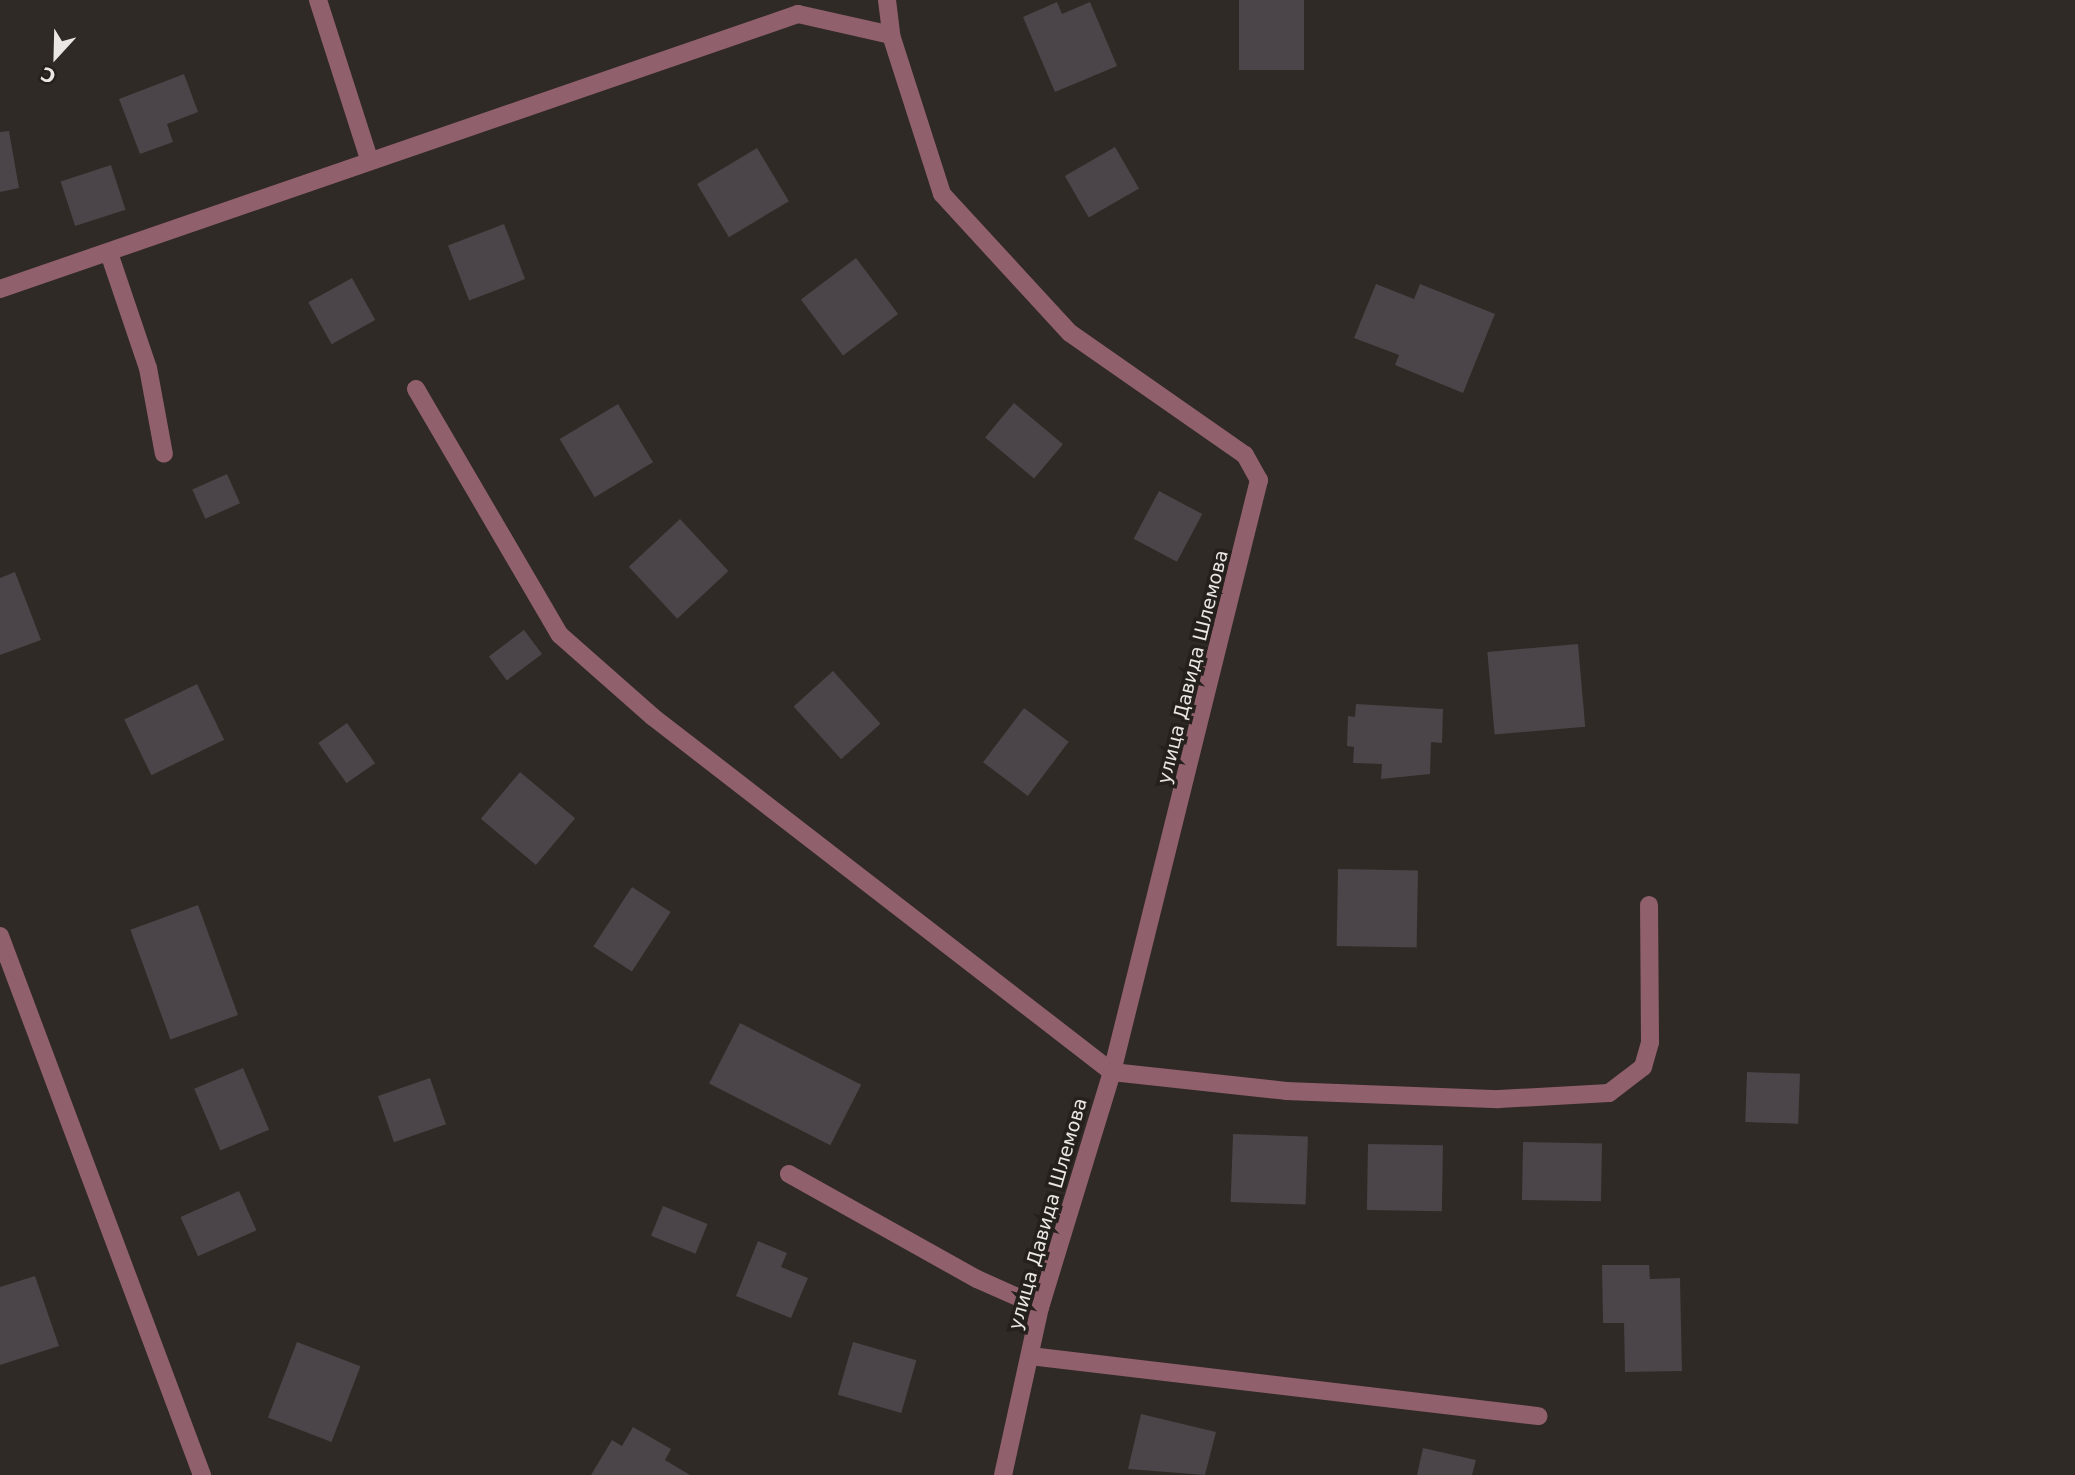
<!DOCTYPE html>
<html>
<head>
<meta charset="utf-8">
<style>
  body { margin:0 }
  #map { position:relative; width:2075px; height:1475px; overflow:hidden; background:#2f2a25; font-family:"DejaVu Sans",sans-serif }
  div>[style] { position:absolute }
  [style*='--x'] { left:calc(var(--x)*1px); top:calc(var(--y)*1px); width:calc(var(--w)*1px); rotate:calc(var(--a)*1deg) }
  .building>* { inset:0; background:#4b4448; transform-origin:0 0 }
  .minor>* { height:18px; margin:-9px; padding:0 9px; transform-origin:9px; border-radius:9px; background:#91606d }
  span { translate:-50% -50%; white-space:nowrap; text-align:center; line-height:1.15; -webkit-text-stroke:7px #25201c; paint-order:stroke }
  .street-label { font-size:19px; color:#eae7e4 }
  .north { position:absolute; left:21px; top:21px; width:70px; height:70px; -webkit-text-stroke:5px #25201c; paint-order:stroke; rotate:202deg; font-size:19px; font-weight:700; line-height:28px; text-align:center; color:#eae7e4 }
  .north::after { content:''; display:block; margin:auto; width:24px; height:32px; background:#eae7e4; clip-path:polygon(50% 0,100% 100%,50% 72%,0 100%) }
</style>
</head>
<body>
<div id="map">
  <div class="building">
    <i style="left:1239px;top:0;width:65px;height:70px"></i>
    <i style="clip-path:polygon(1057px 2px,1062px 14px,1090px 2px,1117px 66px,1055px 92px,1023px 17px)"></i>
    <i style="clip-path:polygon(184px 74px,198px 112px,167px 124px,173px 142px,140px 154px,119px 99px)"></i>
    <i style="clip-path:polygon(9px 131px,19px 188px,0 192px,0 132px)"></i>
    <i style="left:1115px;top:147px;width:48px;height:58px;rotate:60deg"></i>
    <i style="left:757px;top:148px;width:62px;height:70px;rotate:59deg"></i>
    <i style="left:111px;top:165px;width:47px;height:53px;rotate:72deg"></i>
    <i style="left:504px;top:224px;width:59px;height:60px;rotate:69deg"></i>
    <i style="left:856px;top:258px;width:70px;height:69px;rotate:53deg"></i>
    <i style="left:352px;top:278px;width:48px;height:50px;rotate:61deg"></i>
    <i style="clip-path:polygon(1376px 284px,1414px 299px,1420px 284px,1495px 314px,1463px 393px,1395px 365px,1399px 355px,1354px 338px)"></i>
    <i style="left:1014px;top:403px;width:64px;height:45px;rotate:40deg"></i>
    <i style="left:618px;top:404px;width:68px;height:68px;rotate:59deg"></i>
    <i style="left:227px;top:474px;width:32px;height:38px;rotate:66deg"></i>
    <i style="left:1159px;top:491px;width:49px;height:54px;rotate:28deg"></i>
    <i style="left:680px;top:519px;width:71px;height:70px;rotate:47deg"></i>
    <i style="clip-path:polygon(15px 572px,41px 640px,0 655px,0 578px)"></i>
    <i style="left:524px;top:630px;width:30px;height:44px;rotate:53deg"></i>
    <i style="left:1578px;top:644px;width:83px;height:91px;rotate:85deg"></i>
    <i style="left:833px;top:671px;width:71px;height:53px;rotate:48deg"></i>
    <i style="left:197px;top:684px;width:62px;height:81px;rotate:64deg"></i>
    <i style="clip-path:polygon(1356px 704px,1443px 709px,1442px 743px,1431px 742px,1430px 774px,1381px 779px,1382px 764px,1353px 763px,1354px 747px,1347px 746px,1348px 716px,1355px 717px)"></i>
    <i style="left:1024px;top:708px;width:56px;height:68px;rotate:37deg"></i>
    <i style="left:347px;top:723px;width:49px;height:35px;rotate:55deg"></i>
    <i style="left:520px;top:772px;width:72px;height:61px;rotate:40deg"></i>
    <i style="left:1338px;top:869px;width:80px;height:77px;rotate:1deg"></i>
    <i style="left:632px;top:887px;width:46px;height:71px;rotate:33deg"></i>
    <i style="left:198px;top:905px;width:117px;height:72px;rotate:70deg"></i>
    <i style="left:740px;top:1023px;width:136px;height:68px;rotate:27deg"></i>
    <i style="left:243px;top:1068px;width:67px;height:53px;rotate:67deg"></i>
    <i style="left:1747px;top:1072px;width:53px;height:50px;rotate:2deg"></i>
    <i style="left:430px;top:1078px;width:49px;height:55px;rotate:71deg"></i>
    <i style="left:1233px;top:1134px;width:75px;height:68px;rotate:2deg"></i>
    <i style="left:1523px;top:1142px;width:79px;height:58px;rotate:1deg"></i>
    <i style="left:1368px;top:1144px;width:75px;height:66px;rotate:1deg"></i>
    <i style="left:239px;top:1191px;width:43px;height:64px;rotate:66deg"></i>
    <i style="left:663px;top:1206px;width:48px;height:32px;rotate:22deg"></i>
    <i style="clip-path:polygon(758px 1241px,787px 1253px,781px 1267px,808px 1278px,791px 1318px,736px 1296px)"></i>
    <i style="clip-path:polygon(1602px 1265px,1649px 1265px,1650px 1279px,1680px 1278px,1682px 1371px,1625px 1372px,1624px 1323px,1603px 1323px)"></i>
    <i style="clip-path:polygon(35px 1276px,59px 1346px,0 1365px,0 1287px)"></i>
    <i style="left:297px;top:1342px;width:68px;height:81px;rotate:21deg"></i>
    <i style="left:853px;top:1342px;width:66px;height:55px;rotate:16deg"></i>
    <i style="clip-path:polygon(1141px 1414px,1216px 1432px,1205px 1475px,1128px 1469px)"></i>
    <i style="clip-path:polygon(633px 1427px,671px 1449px,665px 1460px,690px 1475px,591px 1475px,612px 1440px,622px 1446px)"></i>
    <i style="clip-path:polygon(1423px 1448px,1476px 1460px,1472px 1475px,1417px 1475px)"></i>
  </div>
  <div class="minor">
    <i style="--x:318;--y:0;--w:167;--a:72.2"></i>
    <i style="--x:887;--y:0;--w:35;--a:83"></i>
    <i style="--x:891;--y:35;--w:167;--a:72.2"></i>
    <i style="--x:942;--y:194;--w:189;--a:47.4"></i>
    <i style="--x:1070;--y:333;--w:213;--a:34.9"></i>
    <i style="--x:1245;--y:455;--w:29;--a:61"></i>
    <i style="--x:1259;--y:480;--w:610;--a:103.95"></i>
    <i style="--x:1112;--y:1072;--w:246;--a:107"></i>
    <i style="--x:1040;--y:1307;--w:172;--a:102.4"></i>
    <i style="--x:109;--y:253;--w:121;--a:71.3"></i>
    <i style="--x:148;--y:368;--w:87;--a:79.5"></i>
    <i style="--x:0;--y:289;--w:844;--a:-19.01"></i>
    <i style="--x:798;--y:14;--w:95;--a:12.7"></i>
    <i style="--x:416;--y:389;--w:285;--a:59.7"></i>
    <i style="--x:560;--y:635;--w:124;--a:41.4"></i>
    <i style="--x:653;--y:717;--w:580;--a:37.72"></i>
    <i style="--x:1112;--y:1072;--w:175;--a:6.2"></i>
    <i style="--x:1286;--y:1091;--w:213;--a:2.2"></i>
    <i style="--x:1499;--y:1099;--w:110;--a:-3.1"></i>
    <i style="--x:1609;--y:1093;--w:43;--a:-37.4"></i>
    <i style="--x:1643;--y:1067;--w:26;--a:-74"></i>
    <i style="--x:1650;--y:1042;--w:137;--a:-90.4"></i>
    <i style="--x:0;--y:936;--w:576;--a:69.46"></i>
    <i style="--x:789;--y:1174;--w:215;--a:29.2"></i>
    <i style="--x:977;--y:1279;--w:69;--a:24"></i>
    <i style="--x:1030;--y:1356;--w:512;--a:6.74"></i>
  </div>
  <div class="street-label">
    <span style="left:1193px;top:667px;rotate:-76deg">улица Давида Шлемова</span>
    <span style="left:1048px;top:1214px;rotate:-74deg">улица Давида Шлемова</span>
  </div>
  <div class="north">С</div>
</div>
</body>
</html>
